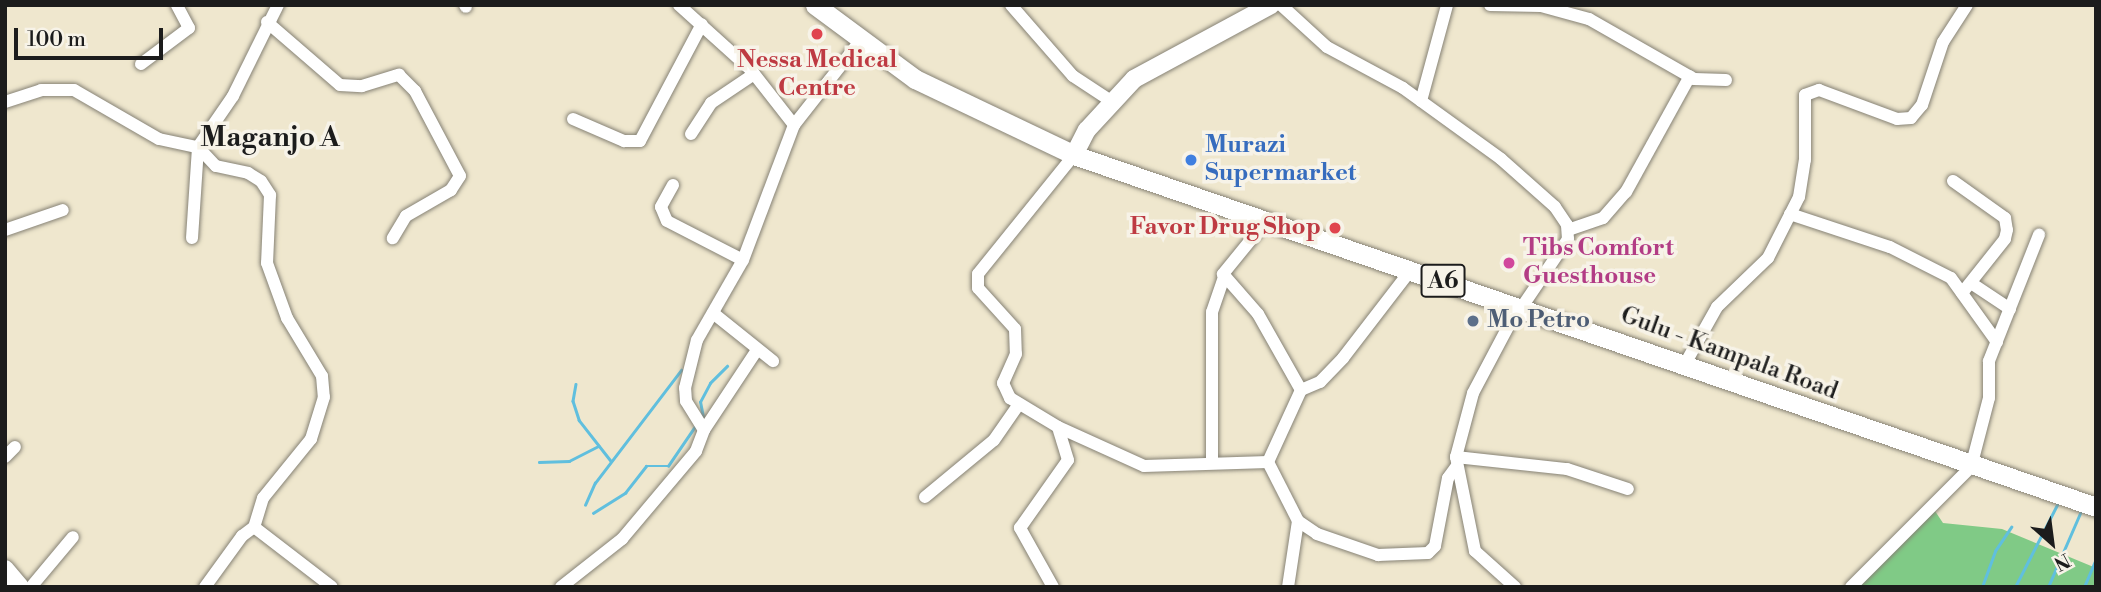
<!DOCTYPE html>
<html>
<head>
<meta charset="utf-8">
<style>
  body { margin:0 }
  #map { position:relative; width:2101px; height:592px; overflow:hidden; background:#efe7ce; font-family:"Libre Bodoni",serif }
  div>[style] { position:absolute }
  [style*='--x'] { left:calc(var(--x)*1px); top:calc(var(--y)*1px); width:calc(var(--w)*1px); rotate:calc(var(--a)*1deg) }
  .green>* { inset:0; background:#80ca86 }
  .stream>* { height:2.5px; margin:-1.25px; padding:0 1.25px; transform-origin:1.25px; border-radius:1.25px; background:#60bfde }
  .roads { filter:drop-shadow(0 0 2px #868275) drop-shadow(0 0 2px #868275) }
  .street>* { height:12px; margin:-6px; padding:0 6px; transform-origin:6px; border-radius:6px; background:#fff }
  .secondary>* { height:18px; margin:-9px; padding:0 9px; transform-origin:9px; border-radius:9px; background:#fff }
  .primary>* { height:19px; margin:-9.5px; padding:0 9.5px; transform-origin:9.5px; border-radius:9.5px; background:#fff }
  .dots>* { width:19px; height:19px; translate:-50% -50%; box-sizing:border-box; border:4px solid #f7f3e8; border-radius:50% }
  span { translate:-50% -50%; white-space:nowrap; text-align:center; line-height:1.15; -webkit-text-stroke:7px #f7f3e8; paint-order:stroke }
  .shield-label span { padding:2px 5px; background:#f7f3e8; border:2px solid; border-radius:5px; -webkit-text-stroke-width:0 }
  .shield-label { font-size:23px; color:#1c1c1c; font-weight:700 }
  .health-label { font-size:24px; color:#be3a42; font-weight:700 }
  .right { translate:-100% -50%; text-align:right }
  .shop-label { font-size:24px; color:#366cbe; font-weight:700 }
  .left { translate:0 -50%; text-align:left }
  .hotel-label { font-size:24px; color:#b23c85; font-weight:700 }
  .service-label { font-size:24px; color:#4e5e75; font-weight:700 }
  .street-label { font-size:24px; color:#1c1c1c }
  .quarter-label { font-size:28px; color:#1c1c1c; font-weight:700 }
  .frame { position:absolute; inset:0; border:7px solid #1c1c1c; pointer-events:none }
  .north { position:absolute; left:2017px; top:508px; width:70px; height:70px; -webkit-text-stroke:5px #f7f3e8; paint-order:stroke; rotate:152deg; font-size:19px; font-weight:700; line-height:28px; text-align:center; color:#1c1c1c }
  .north::after { content:''; display:block; margin:auto; width:24px; height:32px; background:#1c1c1c; clip-path:polygon(50% 0,100% 100%,50% 72%,0 100%) }
  .scale { position:absolute; left:14px; top:28px; width:149px; height:32px; box-sizing:border-box; border:4px solid #1c1c1c; border-top:0; padding-left:9px; font-size:21px; line-height:24px; white-space:nowrap; color:#1c1c1c; -webkit-text-stroke:5px #f7f3e8; paint-order:stroke }
</style>
</head>
<body>
<div id="map">
  <div class="green">
    <i style="clip-path:polygon(1933px 508px,1943px 523px,2002px 529px,2096px 568px,2096px 587px,1856px 587px)"></i>
  </div>
  <div class="stream">
    <i style="--x:576;--y:384;--w:17;--a:100"></i>
    <i style="--x:573;--y:401;--w:20;--a:72"></i>
    <i style="--x:579;--y:420;--w:52;--a:52"></i>
    <i style="--x:703;--y:417;--w:15;--a:-101"></i>
    <i style="--x:700;--y:402;--w:21;--a:-62"></i>
    <i style="--x:710;--y:383;--w:24;--a:-45"></i>
    <i style="--x:539;--y:462;--w:30;--a:-2"></i>
    <i style="--x:569;--y:461;--w:33;--a:-27"></i>
    <i style="--x:585;--y:505;--w:24;--a:-66"></i>
    <i style="--x:595;--y:483;--w:142;--a:-52.7"></i>
    <i style="--x:593;--y:513;--w:38;--a:-32"></i>
    <i style="--x:625;--y:493;--w:34;--a:-52"></i>
    <i style="--x:646;--y:466;--w:22;--a:0"></i>
    <i style="--x:668;--y:466;--w:50;--a:-55.7"></i>
    <i style="--x:1982;--y:587;--w:38;--a:-70"></i>
    <i style="--x:1995;--y:551;--w:29;--a:-56"></i>
    <i style="--x:2015;--y:587;--w:94;--a:-62.9"></i>
    <i style="--x:2048;--y:587;--w:83;--a:-66.5"></i>
    <i style="--x:2084;--y:587;--w:30;--a:-67"></i>
  </div>
  <div class="roads">
    <div class="street">
      <i style="--x:465;--y:5;--w:2;--a:63"></i>
      <i style="--x:679;--y:5;--w:97;--a:42.1"></i>
      <i style="--x:751;--y:70;--w:70;--a:52"></i>
      <i style="--x:1011;--y:5;--w:94;--a:48.9"></i>
      <i style="--x:1073;--y:76;--w:45;--a:33.3"></i>
      <i style="--x:1281;--y:5;--w:62;--a:42.4"></i>
      <i style="--x:1327;--y:47;--w:86;--a:28.3"></i>
      <i style="--x:1403;--y:88;--w:121;--a:35.9"></i>
      <i style="--x:1501;--y:159;--w:72;--a:41.6"></i>
      <i style="--x:1555;--y:207;--w:22;--a:56"></i>
      <i style="--x:1567;--y:225;--w:14;--a:86"></i>
      <i style="--x:1568;--y:239;--w:82;--a:124.1"></i>
      <i style="--x:1490;--y:5;--w:51;--a:1.1"></i>
      <i style="--x:1541;--y:6;--w:50;--a:15.2"></i>
      <i style="--x:1589;--y:19;--w:121;--a:29.7"></i>
      <i style="--x:1694;--y:79;--w:32;--a:2"></i>
      <i style="--x:267;--y:22;--w:96;--a:40.8"></i>
      <i style="--x:340;--y:85;--w:22;--a:3"></i>
      <i style="--x:362;--y:86;--w:39;--a:-17"></i>
      <i style="--x:399;--y:75;--w:23;--a:45"></i>
      <i style="--x:415;--y:91;--w:96;--a:62.1"></i>
      <i style="--x:460;--y:176;--w:17;--a:123"></i>
      <i style="--x:451;--y:190;--w:52;--a:150"></i>
      <i style="--x:406;--y:216;--w:26;--a:121"></i>
      <i style="--x:141;--y:64;--w:60;--a:-36.9"></i>
      <i style="--x:189;--y:28;--w:26;--a:-118"></i>
      <i style="--x:1421;--y:101;--w:99;--a:-74.8"></i>
      <i style="--x:5;--y:102;--w:38;--a:-18"></i>
      <i style="--x:41;--y:90;--w:33;--a:0"></i>
      <i style="--x:74;--y:90;--w:98;--a:30"></i>
      <i style="--x:159;--y:139;--w:40;--a:12"></i>
      <i style="--x:198;--y:147;--w:26;--a:47"></i>
      <i style="--x:216;--y:166;--w:33;--a:12"></i>
      <i style="--x:248;--y:173;--w:15;--a:32"></i>
      <i style="--x:261;--y:181;--w:17;--a:57"></i>
      <i style="--x:270;--y:195;--w:68;--a:92.5"></i>
      <i style="--x:267;--y:263;--w:59;--a:70"></i>
      <i style="--x:287;--y:318;--w:68;--a:58.9"></i>
      <i style="--x:322;--y:376;--w:21;--a:85"></i>
      <i style="--x:324;--y:397;--w:44;--a:107.2"></i>
      <i style="--x:311;--y:439;--w:76;--a:129.1"></i>
      <i style="--x:263;--y:498;--w:30;--a:107"></i>
      <i style="--x:254;--y:527;--w:15;--a:143"></i>
      <i style="--x:242;--y:536;--w:63;--a:126"></i>
      <i style="--x:573;--y:119;--w:56;--a:23.3"></i>
      <i style="--x:624;--y:141;--w:16;--a:0"></i>
      <i style="--x:640;--y:141;--w:132;--a:-62.1"></i>
      <i style="--x:691;--y:134;--w:37;--a:-57"></i>
      <i style="--x:711;--y:103;--w:52;--a:-34"></i>
      <i style="--x:1074;--y:155;--w:153;--a:128.9"></i>
      <i style="--x:978;--y:274;--w:14;--a:90"></i>
      <i style="--x:978;--y:288;--w:55;--a:47.9"></i>
      <i style="--x:1015;--y:329;--w:25;--a:88"></i>
      <i style="--x:1016;--y:354;--w:32;--a:114"></i>
      <i style="--x:1003;--y:383;--w:17;--a:65"></i>
      <i style="--x:1010;--y:398;--w:56;--a:31.1"></i>
      <i style="--x:1058;--y:427;--w:94;--a:24.4"></i>
      <i style="--x:1144;--y:466;--w:124;--a:-1.8"></i>
      <i style="--x:1953;--y:181;--w:64;--a:35.4"></i>
      <i style="--x:2005;--y:218;--w:12;--a:81"></i>
      <i style="--x:2007;--y:230;--w:9;--a:103"></i>
      <i style="--x:2005;--y:239;--w:69;--a:128.5"></i>
      <i style="--x:673;--y:185;--w:25;--a:119"></i>
      <i style="--x:661;--y:207;--w:15;--a:67"></i>
      <i style="--x:667;--y:221;--w:85;--a:27.2"></i>
      <i style="--x:1790;--y:214;--w:105;--a:18.3"></i>
      <i style="--x:1890;--y:247;--w:68;--a:26.9"></i>
      <i style="--x:1951;--y:278;--w:79;--a:54.3"></i>
      <i style="--x:1267;--y:220;--w:70;--a:129.2"></i>
      <i style="--x:1223;--y:274;--w:53;--a:48.8"></i>
      <i style="--x:1258;--y:314;--w:87;--a:60.5"></i>
      <i style="--x:1301;--y:390;--w:79;--a:114.6"></i>
      <i style="--x:5;--y:230;--w:61;--a:-19"></i>
      <i style="--x:1568;--y:230;--w:37;--a:-19"></i>
      <i style="--x:1603;--y:218;--w:35;--a:-49"></i>
      <i style="--x:1626;--y:192;--w:132;--a:-61.1"></i>
      <i style="--x:192;--y:238;--w:91;--a:-86.2"></i>
      <i style="--x:198;--y:147;--w:62;--a:-55.5"></i>
      <i style="--x:233;--y:96;--w:102;--a:-63.7"></i>
      <i style="--x:1971;--y:283;--w:47;--a:33.7"></i>
      <i style="--x:713;--y:313;--w:77;--a:38.7"></i>
      <i style="--x:1685;--y:364;--w:65;--a:-60.7"></i>
      <i style="--x:1717;--y:307;--w:71;--a:-43.9"></i>
      <i style="--x:1768;--y:258;--w:68;--a:-63.1"></i>
      <i style="--x:1799;--y:197;--w:37;--a:-81"></i>
      <i style="--x:1805;--y:160;--w:65;--a:-90"></i>
      <i style="--x:1805;--y:95;--w:15;--a:-20"></i>
      <i style="--x:1819;--y:90;--w:83;--a:20.4"></i>
      <i style="--x:1897;--y:119;--w:14;--a:-4"></i>
      <i style="--x:1911;--y:118;--w:17;--a:-50"></i>
      <i style="--x:1922;--y:105;--w:66;--a:-71.6"></i>
      <i style="--x:1943;--y:42;--w:44;--a:-57"></i>
      <i style="--x:1301;--y:390;--w:21;--a:-23"></i>
      <i style="--x:1320;--y:382;--w:33;--a:-46"></i>
      <i style="--x:1343;--y:358;--w:110;--a:-52.4"></i>
      <i style="--x:704;--y:430;--w:96;--a:-56.5"></i>
      <i style="--x:5;--y:457;--w:14;--a:-45"></i>
      <i style="--x:1456;--y:457;--w:112;--a:6.2"></i>
      <i style="--x:1567;--y:469;--w:64;--a:18.2"></i>
      <i style="--x:1268;--y:462;--w:66;--a:63"></i>
      <i style="--x:1298;--y:521;--w:67;--a:98.6"></i>
      <i style="--x:1212;--y:463;--w:151;--a:-90"></i>
      <i style="--x:1212;--y:312;--w:37;--a:-71"></i>
      <i style="--x:925;--y:497;--w:89;--a:-39.6"></i>
      <i style="--x:994;--y:440;--w:44;--a:-55.2"></i>
      <i style="--x:1298;--y:521;--w:23;--a:34"></i>
      <i style="--x:1317;--y:534;--w:65;--a:19"></i>
      <i style="--x:1378;--y:555;--w:50;--a:-2.3"></i>
      <i style="--x:1428;--y:553;--w:10;--a:-45"></i>
      <i style="--x:1435;--y:546;--w:69;--a:-79.2"></i>
      <i style="--x:1448;--y:478;--w:14;--a:-54"></i>
      <i style="--x:254;--y:527;--w:98;--a:37.6"></i>
      <i style="--x:31;--y:587;--w:65;--a:-50"></i>
      <i style="--x:561;--y:587;--w:78;--a:-38.2"></i>
      <i style="--x:622;--y:539;--w:115;--a:-49.9"></i>
      <i style="--x:696;--y:451;--w:22;--a:-69"></i>
      <i style="--x:704;--y:430;--w:34;--a:-122"></i>
      <i style="--x:686;--y:401;--w:13;--a:-94"></i>
      <i style="--x:685;--y:388;--w:49;--a:-76"></i>
      <i style="--x:697;--y:340;--w:92;--a:-60.1"></i>
      <i style="--x:743;--y:260;--w:144;--a:-69.3"></i>
      <i style="--x:794;--y:125;--w:107;--a:-51.8"></i>
      <i style="--x:1053;--y:587;--w:68;--a:-119.2"></i>
      <i style="--x:1020;--y:528;--w:83;--a:-54.8"></i>
      <i style="--x:1068;--y:460;--w:34;--a:-107"></i>
      <i style="--x:1515;--y:587;--w:54;--a:-138"></i>
      <i style="--x:1475;--y:551;--w:96;--a:-101.4"></i>
      <i style="--x:1456;--y:457;--w:66;--a:-75.1"></i>
      <i style="--x:1473;--y:393;--w:98;--a:-62.1"></i>
      <i style="--x:1851;--y:587;--w:170;--a:-45"></i>
      <i style="--x:1971;--y:467;--w:71;--a:-75.4"></i>
      <i style="--x:1989;--y:398;--w:37;--a:-90"></i>
      <i style="--x:1989;--y:361;--w:136;--a:-68.4"></i>
    </div>
    <div class="secondary">
      <i style="--x:1074;--y:155;--w:28;--a:-63"></i>
      <i style="--x:1087;--y:130;--w:69;--a:-47.3"></i>
      <i style="--x:1134;--y:79;--w:156;--a:-28.4"></i>
      <i style="--x:5;--y:569;--w:23;--a:50"></i>
    </div>
    <div class="primary">
      <i style="--x:815;--y:5;--w:124;--a:36.5"></i>
      <i style="--x:915;--y:79;--w:176;--a:25.5"></i>
      <i style="--x:1074;--y:155;--w:1081;--a:19"></i>
    </div>
  </div>
  <div class="dots">
    <i style="left:817px;top:34px;background:#e0444e"></i>
    <i style="left:1191px;top:160px;background:#3f7fe0"></i>
    <i style="left:1335px;top:228px;background:#e0444e"></i>
    <i style="left:1509px;top:263px;background:#d1479c"></i>
    <i style="left:1473px;top:321px;background:#5c6f8a"></i>
  </div>
  <div class="shield-label">
    <span style="left:1443px;top:281px">A6</span>
  </div>
  <div class="health-label">
    <span style="left:817px;top:75px">Nessa Medical<br>Centre</span>
    <span class="right" style="left:1321px;top:228px">Favor Drug Shop</span>
  </div>
  <div class="shop-label">
    <span class="left" style="left:1205px;top:160px">Murazi<br>Supermarket</span>
  </div>
  <div class="hotel-label">
    <span class="left" style="left:1523px;top:263px">Tibs Comfort<br>Guesthouse</span>
  </div>
  <div class="service-label">
    <span class="left" style="left:1487px;top:321px">Mo Petro</span>
  </div>
  <div class="street-label">
    <span style="left:1729px;top:354px;rotate:20deg">Gulu - Kampala Road</span>
  </div>
  <div class="quarter-label">
    <span style="left:270px;top:138px">Maganjo A</span>
  </div>
  <div class="frame"></div>
  <div class="north">N</div>
  <div class="scale">100 m</div>
</div>
</body>
</html>
